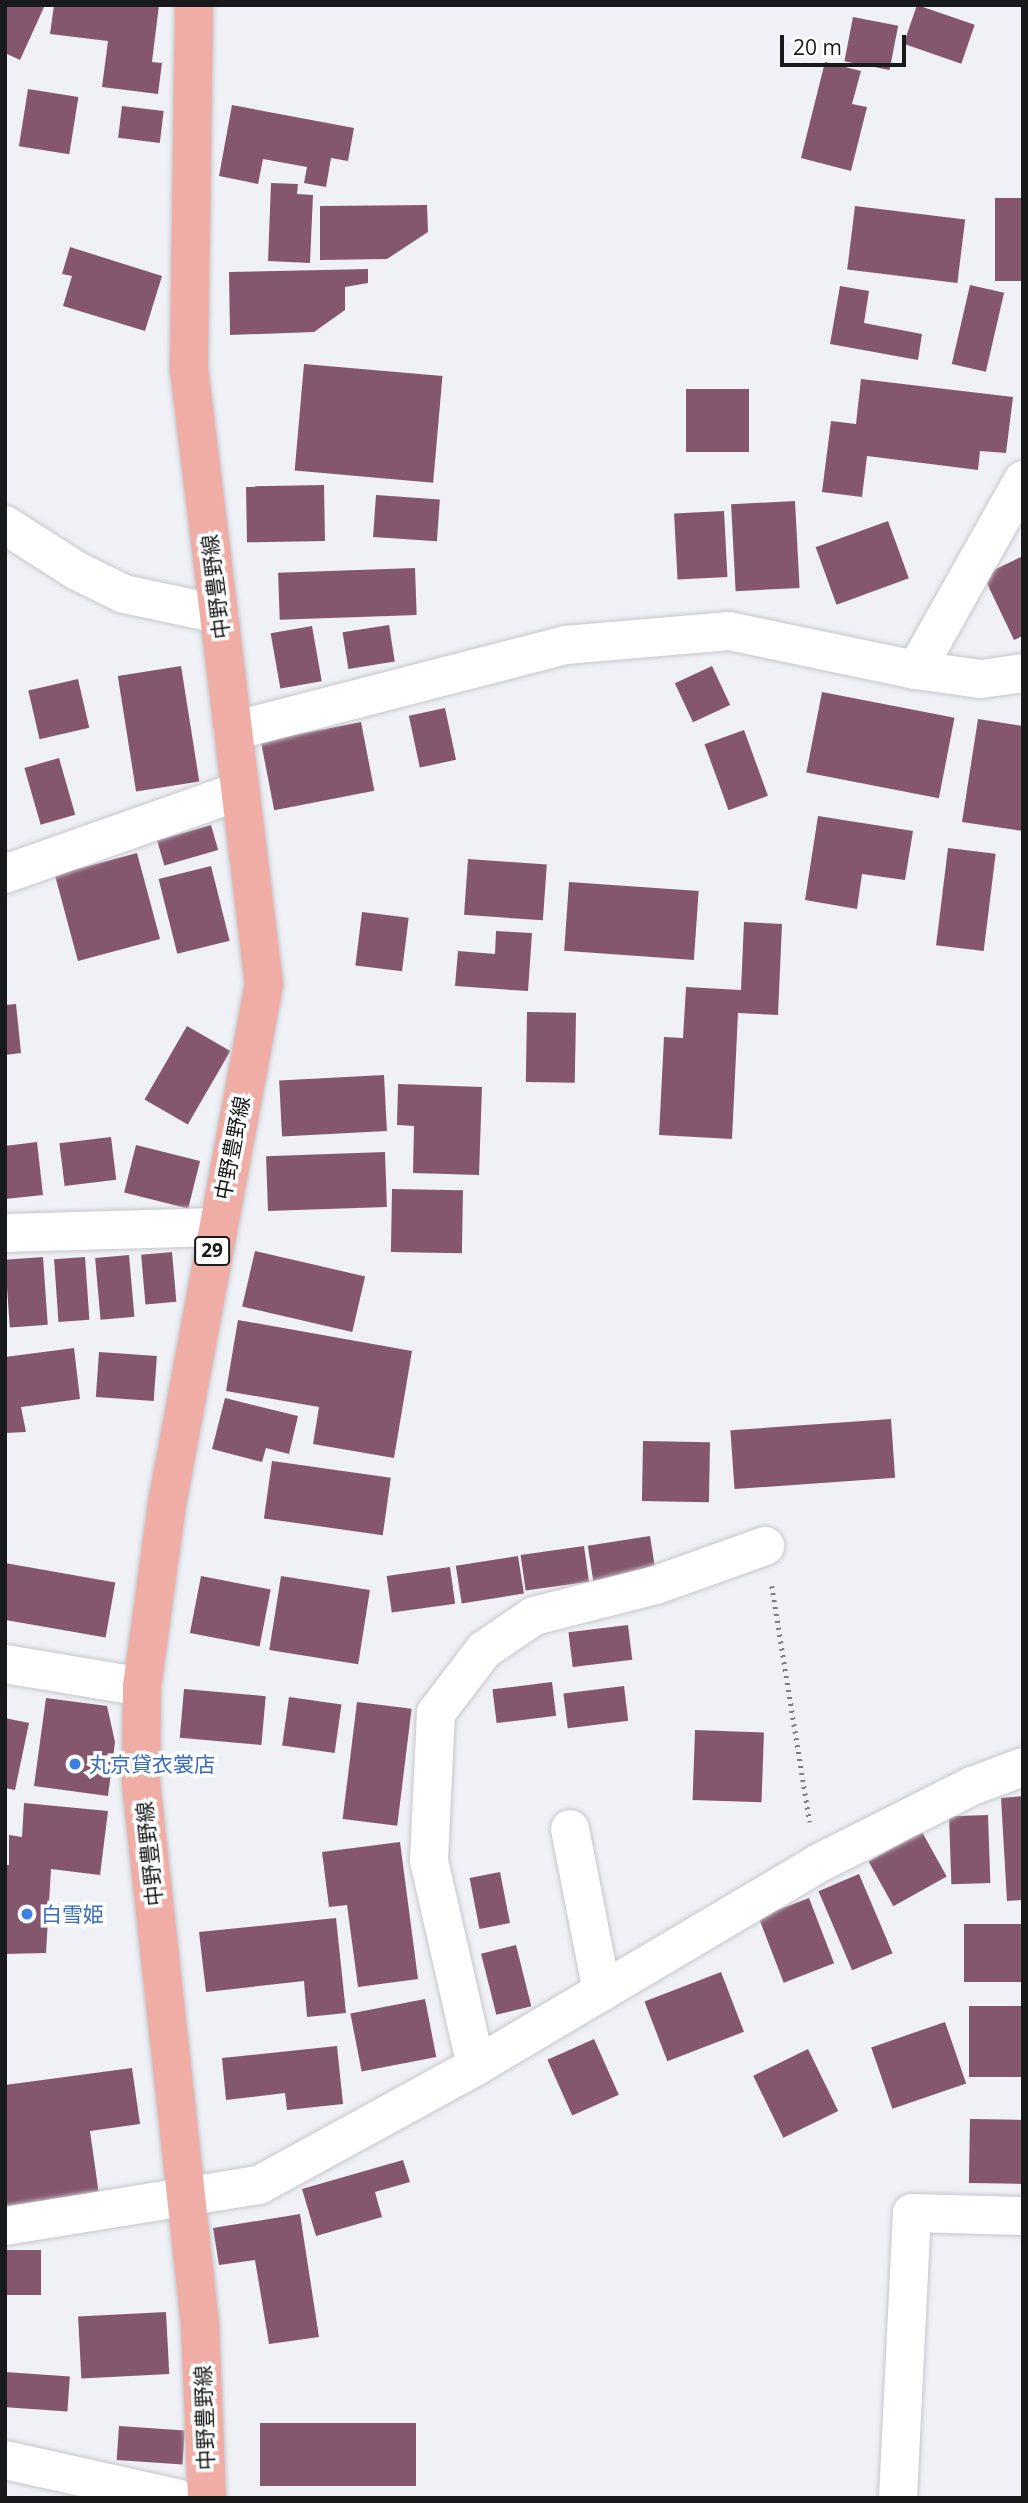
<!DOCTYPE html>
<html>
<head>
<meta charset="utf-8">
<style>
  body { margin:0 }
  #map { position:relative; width:1028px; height:2503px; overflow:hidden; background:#f0f1f6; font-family:"Open Sans","Noto Sans JP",sans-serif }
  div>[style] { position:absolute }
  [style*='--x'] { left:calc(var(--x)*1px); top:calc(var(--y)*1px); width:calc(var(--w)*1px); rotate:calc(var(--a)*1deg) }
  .building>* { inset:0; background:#85576f; transform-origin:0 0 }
  .path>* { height:4.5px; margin-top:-2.25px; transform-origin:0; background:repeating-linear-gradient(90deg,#7c7d80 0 2px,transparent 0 7px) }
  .roads { filter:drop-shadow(0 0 2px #c5c6cb) drop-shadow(0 0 2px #c5c6cb) }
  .minor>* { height:38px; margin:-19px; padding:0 19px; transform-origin:19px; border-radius:19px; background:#fff }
  .primary>* { height:38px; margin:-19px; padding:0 19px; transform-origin:19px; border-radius:19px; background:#f0ada5 }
  .dots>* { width:19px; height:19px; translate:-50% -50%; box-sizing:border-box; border:4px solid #fff; border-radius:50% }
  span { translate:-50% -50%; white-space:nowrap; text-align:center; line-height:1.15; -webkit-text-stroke:7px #fff; paint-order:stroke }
  .shield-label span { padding:2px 5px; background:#fff; border:2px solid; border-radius:5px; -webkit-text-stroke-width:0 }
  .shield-label { font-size:19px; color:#18191a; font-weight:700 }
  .street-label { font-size:21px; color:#18191a }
  .shop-label { font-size:21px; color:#366cbe }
  .left { translate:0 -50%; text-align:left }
  .frame { position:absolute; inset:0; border:7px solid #18191a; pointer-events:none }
  .scale { position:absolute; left:780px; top:35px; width:126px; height:32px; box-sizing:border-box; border:4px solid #18191a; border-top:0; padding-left:9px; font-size:21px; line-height:24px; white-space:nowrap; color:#18191a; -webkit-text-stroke:5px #fff; paint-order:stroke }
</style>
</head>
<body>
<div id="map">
  <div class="building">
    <i style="clip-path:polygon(5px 5px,45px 5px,20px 60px,5px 53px)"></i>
    <i style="clip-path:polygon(54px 5px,159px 5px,152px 62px,162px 63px,158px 94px,102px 87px,108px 41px,50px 34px)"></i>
    <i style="left:917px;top:5px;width:61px;height:41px;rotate:19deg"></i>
    <i style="left:853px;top:17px;width:46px;height:45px;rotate:11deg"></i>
    <i style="clip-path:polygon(825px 62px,861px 71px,852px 104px,867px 107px,851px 171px,801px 158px)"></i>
    <i style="left:28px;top:89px;width:51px;height:58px;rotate:9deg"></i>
    <i style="clip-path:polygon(232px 105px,354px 128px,348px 161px,331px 158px,326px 187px,304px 183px,307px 167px,263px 159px,258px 184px,219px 176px)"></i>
    <i style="left:122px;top:106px;width:42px;height:32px;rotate:7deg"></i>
    <i style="clip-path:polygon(271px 183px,298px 184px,297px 194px,313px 195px,310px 263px,268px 261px)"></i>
    <i style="left:995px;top:198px;width:28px;height:83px"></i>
    <i style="clip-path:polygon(427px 205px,428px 232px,387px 259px,320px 260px,320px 206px)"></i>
    <i style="left:855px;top:206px;width:111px;height:64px;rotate:7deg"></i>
    <i style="clip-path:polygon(70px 247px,162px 276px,145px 331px,63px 306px,72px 276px,62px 274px)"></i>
    <i style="clip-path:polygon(368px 269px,368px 283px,345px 287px,345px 310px,314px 332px,230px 335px,229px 272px)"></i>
    <i style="left:970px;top:285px;width:35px;height:81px;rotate:13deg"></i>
    <i style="clip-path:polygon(840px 286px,869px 291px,864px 323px,922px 334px,918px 360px,830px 344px)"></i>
    <i style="left:304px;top:364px;width:139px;height:107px;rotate:5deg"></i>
    <i style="clip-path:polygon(861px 379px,1013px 397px,1006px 453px,980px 451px,978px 470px,867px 456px,862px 497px,822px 492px,831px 421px,856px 424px)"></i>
    <i style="left:686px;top:389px;width:63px;height:63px"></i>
    <i style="left:324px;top:485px;width:56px;height:78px;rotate:89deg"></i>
    <i style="left:376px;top:495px;width:64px;height:42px;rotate:4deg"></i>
    <i style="left:795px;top:501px;width:87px;height:64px;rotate:87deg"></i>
    <i style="left:724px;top:511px;width:66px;height:50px;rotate:87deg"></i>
    <i style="left:888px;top:521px;width:61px;height:77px;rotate:70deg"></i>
    <i style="clip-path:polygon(1023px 556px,1023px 636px,1014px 640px,983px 575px)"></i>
    <i style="left:415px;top:568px;width:47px;height:137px;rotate:88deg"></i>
    <i style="left:389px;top:625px;width:37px;height:47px;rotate:81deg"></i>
    <i style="left:312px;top:626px;width:56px;height:42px;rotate:80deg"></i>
    <i style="left:181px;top:666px;width:117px;height:64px;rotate:81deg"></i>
    <i style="left:712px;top:666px;width:43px;height:41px;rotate:65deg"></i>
    <i style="left:78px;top:679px;width:50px;height:51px;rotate:77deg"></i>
    <i style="left:822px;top:692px;width:135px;height:82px;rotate:11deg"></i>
    <i style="left:445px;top:708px;width:53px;height:37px;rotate:78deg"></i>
    <i style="clip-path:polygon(978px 719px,1023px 726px,1023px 831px,962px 822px)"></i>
    <i style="left:361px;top:722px;width:70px;height:102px;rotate:79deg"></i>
    <i style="left:744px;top:730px;width:70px;height:42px;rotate:70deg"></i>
    <i style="left:59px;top:758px;width:59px;height:36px;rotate:74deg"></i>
    <i style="clip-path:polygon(818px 816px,913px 831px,905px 880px,862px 874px,857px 909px,805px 900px)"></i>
    <i style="left:211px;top:825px;width:26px;height:56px;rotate:74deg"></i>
    <i style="left:948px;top:848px;width:48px;height:98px;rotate:7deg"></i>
    <i style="left:137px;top:853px;width:89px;height:85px;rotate:75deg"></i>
    <i style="left:468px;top:859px;width:79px;height:56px;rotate:4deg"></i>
    <i style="left:211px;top:866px;width:77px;height:54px;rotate:76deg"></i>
    <i style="left:569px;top:882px;width:130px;height:69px;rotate:4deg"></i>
    <i style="left:362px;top:912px;width:47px;height:54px;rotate:7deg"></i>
    <i style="clip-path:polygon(744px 922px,782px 924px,778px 1015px,738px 1013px,732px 1139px,659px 1135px,664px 1037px,683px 1038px,686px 987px,741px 990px)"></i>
    <i style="clip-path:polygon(496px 931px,532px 933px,528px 991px,455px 986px,458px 951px,495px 954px)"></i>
    <i style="clip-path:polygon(16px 1004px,21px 1053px,5px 1055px,5px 1005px)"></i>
    <i style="left:527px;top:1012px;width:49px;height:70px;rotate:1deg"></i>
    <i style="left:187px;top:1026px;width:50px;height:85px;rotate:30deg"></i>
    <i style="left:384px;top:1075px;width:56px;height:105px;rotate:87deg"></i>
    <i style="clip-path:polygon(398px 1084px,482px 1087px,479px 1175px,413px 1173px,414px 1126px,397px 1125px)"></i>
    <i style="left:111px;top:1137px;width:43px;height:52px;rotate:83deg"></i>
    <i style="clip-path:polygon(37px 1142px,43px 1195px,5px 1199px,5px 1146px)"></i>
    <i style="left:136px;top:1145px;width:66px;height:49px;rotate:14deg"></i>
    <i style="left:385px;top:1152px;width:55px;height:119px;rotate:88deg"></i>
    <i style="left:392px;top:1189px;width:71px;height:63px;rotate:1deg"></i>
    <i style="left:255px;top:1251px;width:113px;height:57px;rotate:13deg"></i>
    <i style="left:172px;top:1252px;width:50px;height:31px;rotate:85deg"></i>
    <i style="left:129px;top:1255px;width:62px;height:34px;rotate:85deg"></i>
    <i style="left:43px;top:1257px;width:68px;height:38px;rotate:86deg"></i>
    <i style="left:85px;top:1257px;width:63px;height:31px;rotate:86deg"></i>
    <i style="clip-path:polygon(238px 1320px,412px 1351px,394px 1458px,313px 1444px,319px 1407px,226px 1391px)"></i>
    <i style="clip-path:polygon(74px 1348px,80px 1399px,21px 1407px,26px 1432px,5px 1433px,5px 1357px)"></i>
    <i style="left:99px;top:1352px;width:58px;height:45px;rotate:4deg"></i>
    <i style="clip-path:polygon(225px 1398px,298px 1416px,289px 1454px,266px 1448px,262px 1462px,212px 1449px)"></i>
    <i style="left:891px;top:1419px;width:59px;height:161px;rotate:86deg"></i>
    <i style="left:643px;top:1441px;width:67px;height:60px;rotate:1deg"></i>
    <i style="left:272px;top:1461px;width:120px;height:58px;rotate:8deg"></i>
    <i style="left:650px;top:1536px;width:38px;height:63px;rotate:81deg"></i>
    <i style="left:584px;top:1546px;width:36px;height:64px;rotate:82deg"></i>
    <i style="left:518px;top:1556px;width:38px;height:63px;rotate:81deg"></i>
    <i style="left:5px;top:1563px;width:112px;height:56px;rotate:10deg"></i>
    <i style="left:450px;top:1567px;width:37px;height:64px;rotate:82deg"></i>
    <i style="left:201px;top:1576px;width:71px;height:58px;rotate:11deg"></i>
    <i style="left:281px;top:1576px;width:90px;height:75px;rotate:9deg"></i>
    <i style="left:628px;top:1625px;width:35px;height:60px;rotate:83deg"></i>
    <i style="left:552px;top:1682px;width:34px;height:60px;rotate:83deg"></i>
    <i style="left:624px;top:1686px;width:35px;height:61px;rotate:83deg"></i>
    <i style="left:184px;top:1689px;width:82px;height:49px;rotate:5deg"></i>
    <i style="left:289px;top:1697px;width:53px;height:49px;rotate:8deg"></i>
    <i style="clip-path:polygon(46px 1698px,107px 1706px,115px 1742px,108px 1796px,34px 1786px)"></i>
    <i style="left:357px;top:1702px;width:55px;height:118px;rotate:7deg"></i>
    <i style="clip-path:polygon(5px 1718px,29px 1723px,15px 1790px,5px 1788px)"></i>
    <i style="left:695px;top:1730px;width:69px;height:70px;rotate:2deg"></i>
    <i style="clip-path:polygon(1023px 1796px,1023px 1900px,1007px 1901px,1001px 1798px)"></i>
    <i style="clip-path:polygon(24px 1803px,108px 1811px,100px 1875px,51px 1869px,46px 1953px,5px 1954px,5px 1865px,9px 1865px,9px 1835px,22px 1837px)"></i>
    <i style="left:988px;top:1815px;width:68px;height:39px;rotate:88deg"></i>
    <i style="left:922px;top:1832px;width:51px;height:61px;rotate:61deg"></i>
    <i style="clip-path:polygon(400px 1842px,418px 1979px,358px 1987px,347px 1905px,329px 1907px,322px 1852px)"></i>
    <i style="left:500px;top:1872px;width:52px;height:31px;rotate:79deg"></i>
    <i style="left:859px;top:1874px;width:86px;height:44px;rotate:67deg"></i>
    <i style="left:809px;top:1898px;width:70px;height:54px;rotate:69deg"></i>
    <i style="clip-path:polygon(336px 1918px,346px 2013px,307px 2017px,304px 1981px,206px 1992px,199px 1932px)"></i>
    <i style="left:1023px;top:1924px;width:58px;height:59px;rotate:90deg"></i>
    <i style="left:516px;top:1945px;width:63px;height:36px;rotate:76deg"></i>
    <i style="left:721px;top:1972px;width:64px;height:82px;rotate:69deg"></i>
    <i style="left:425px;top:1999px;width:59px;height:76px;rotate:79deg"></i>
    <i style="left:1023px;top:2006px;width:71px;height:54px;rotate:90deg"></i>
    <i style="left:945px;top:2022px;width:65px;height:78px;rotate:71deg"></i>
    <i style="left:594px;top:2039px;width:61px;height:51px;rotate:66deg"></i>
    <i style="clip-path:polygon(337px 2046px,343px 2104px,287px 2110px,285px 2093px,226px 2100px,222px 2058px)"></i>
    <i style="left:808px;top:2049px;width:69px;height:61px;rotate:64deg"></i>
    <i style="clip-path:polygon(132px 2068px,140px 2124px,90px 2131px,99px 2195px,5px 2207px,5px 2085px)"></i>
    <i style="left:970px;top:2119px;width:53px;height:64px;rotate:1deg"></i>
    <i style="clip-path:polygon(403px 2160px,410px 2182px,375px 2192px,382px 2217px,316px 2236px,302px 2189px)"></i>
    <i style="clip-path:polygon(300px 2214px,319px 2337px,269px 2344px,255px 2260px,219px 2265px,213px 2228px)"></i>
    <i style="left:5px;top:2250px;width:36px;height:45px"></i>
    <i style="left:166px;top:2312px;width:62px;height:88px;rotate:87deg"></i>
    <i style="left:5px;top:2372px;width:65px;height:35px;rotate:4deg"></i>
    <i style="left:416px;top:2423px;width:63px;height:156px;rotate:90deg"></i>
    <i style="left:119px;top:2426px;width:66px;height:34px;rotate:4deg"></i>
  </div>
  <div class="path">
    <i style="--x:772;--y:1586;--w:239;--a:80.9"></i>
  </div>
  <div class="roads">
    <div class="minor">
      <i style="--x:5;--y:525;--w:85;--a:32.6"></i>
      <i style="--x:77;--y:571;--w:52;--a:26.1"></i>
      <i style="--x:124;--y:594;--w:96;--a:12"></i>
      <i style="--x:916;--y:670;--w:218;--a:-60.6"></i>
      <i style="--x:233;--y:731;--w:344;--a:-14.5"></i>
      <i style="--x:566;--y:645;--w:164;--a:-4.9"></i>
      <i style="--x:729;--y:631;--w:191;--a:11.8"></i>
      <i style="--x:916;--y:670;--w:66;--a:7.9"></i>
      <i style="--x:981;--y:679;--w:42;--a:-8.1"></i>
      <i style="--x:5;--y:874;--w:249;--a:-19.5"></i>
      <i style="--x:5;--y:1233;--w:212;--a:-1.6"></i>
      <i style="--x:5;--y:1664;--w:139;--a:9.5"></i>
      <i style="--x:570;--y:1829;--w:166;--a:78.9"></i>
      <i style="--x:476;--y:2066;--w:211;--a:-102.9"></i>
      <i style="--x:429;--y:1860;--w:147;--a:-87.3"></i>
      <i style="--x:436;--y:1713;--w:79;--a:-52.7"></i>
      <i style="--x:484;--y:1650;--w:60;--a:-34.2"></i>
      <i style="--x:534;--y:1616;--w:126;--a:-14.3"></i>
      <i style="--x:656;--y:1585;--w:116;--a:-19.7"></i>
      <i style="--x:5;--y:2226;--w:257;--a:-9.2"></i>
      <i style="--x:259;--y:2185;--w:247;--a:-28.7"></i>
      <i style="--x:476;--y:2066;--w:396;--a:-30.6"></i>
      <i style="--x:817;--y:1864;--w:174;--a:-26.7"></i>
      <i style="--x:972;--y:1786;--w:54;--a:-20.4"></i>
      <i style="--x:5;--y:2460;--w:176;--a:12.5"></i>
      <i style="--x:898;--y:2498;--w:285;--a:-87.2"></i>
      <i style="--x:912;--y:2213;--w:111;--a:1.5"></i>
    </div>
    <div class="primary">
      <i style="--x:194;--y:5;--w:364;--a:90.8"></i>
      <i style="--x:189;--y:369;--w:620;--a:83.05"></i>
      <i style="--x:264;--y:984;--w:529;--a:100.57"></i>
      <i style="--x:167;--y:1504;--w:185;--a:97.8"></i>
      <i style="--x:142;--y:1687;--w:96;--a:90.6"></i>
      <i style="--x:141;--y:1783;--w:544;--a:83.78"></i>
      <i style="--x:200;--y:2324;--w:174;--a:87.7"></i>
    </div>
  </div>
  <div class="dots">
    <i style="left:75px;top:1764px;background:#3f7fe0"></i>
    <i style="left:27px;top:1914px;background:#3f7fe0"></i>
  </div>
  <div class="shield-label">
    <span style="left:212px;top:1251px">29</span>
  </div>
  <div class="street-label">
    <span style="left:215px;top:587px;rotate:-97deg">中野豊野線</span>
    <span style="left:232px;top:1148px;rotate:-79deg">中野豊野線</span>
    <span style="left:149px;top:1854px;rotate:-96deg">中野豊野線</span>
    <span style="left:204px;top:2418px;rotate:-92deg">中野豊野線</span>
  </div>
  <div class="shop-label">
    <span class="left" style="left:89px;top:1764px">丸京貸衣裳店</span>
    <span class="left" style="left:41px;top:1914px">白雪姫</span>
  </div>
  <div class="frame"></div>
  <div class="scale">20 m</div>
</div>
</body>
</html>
